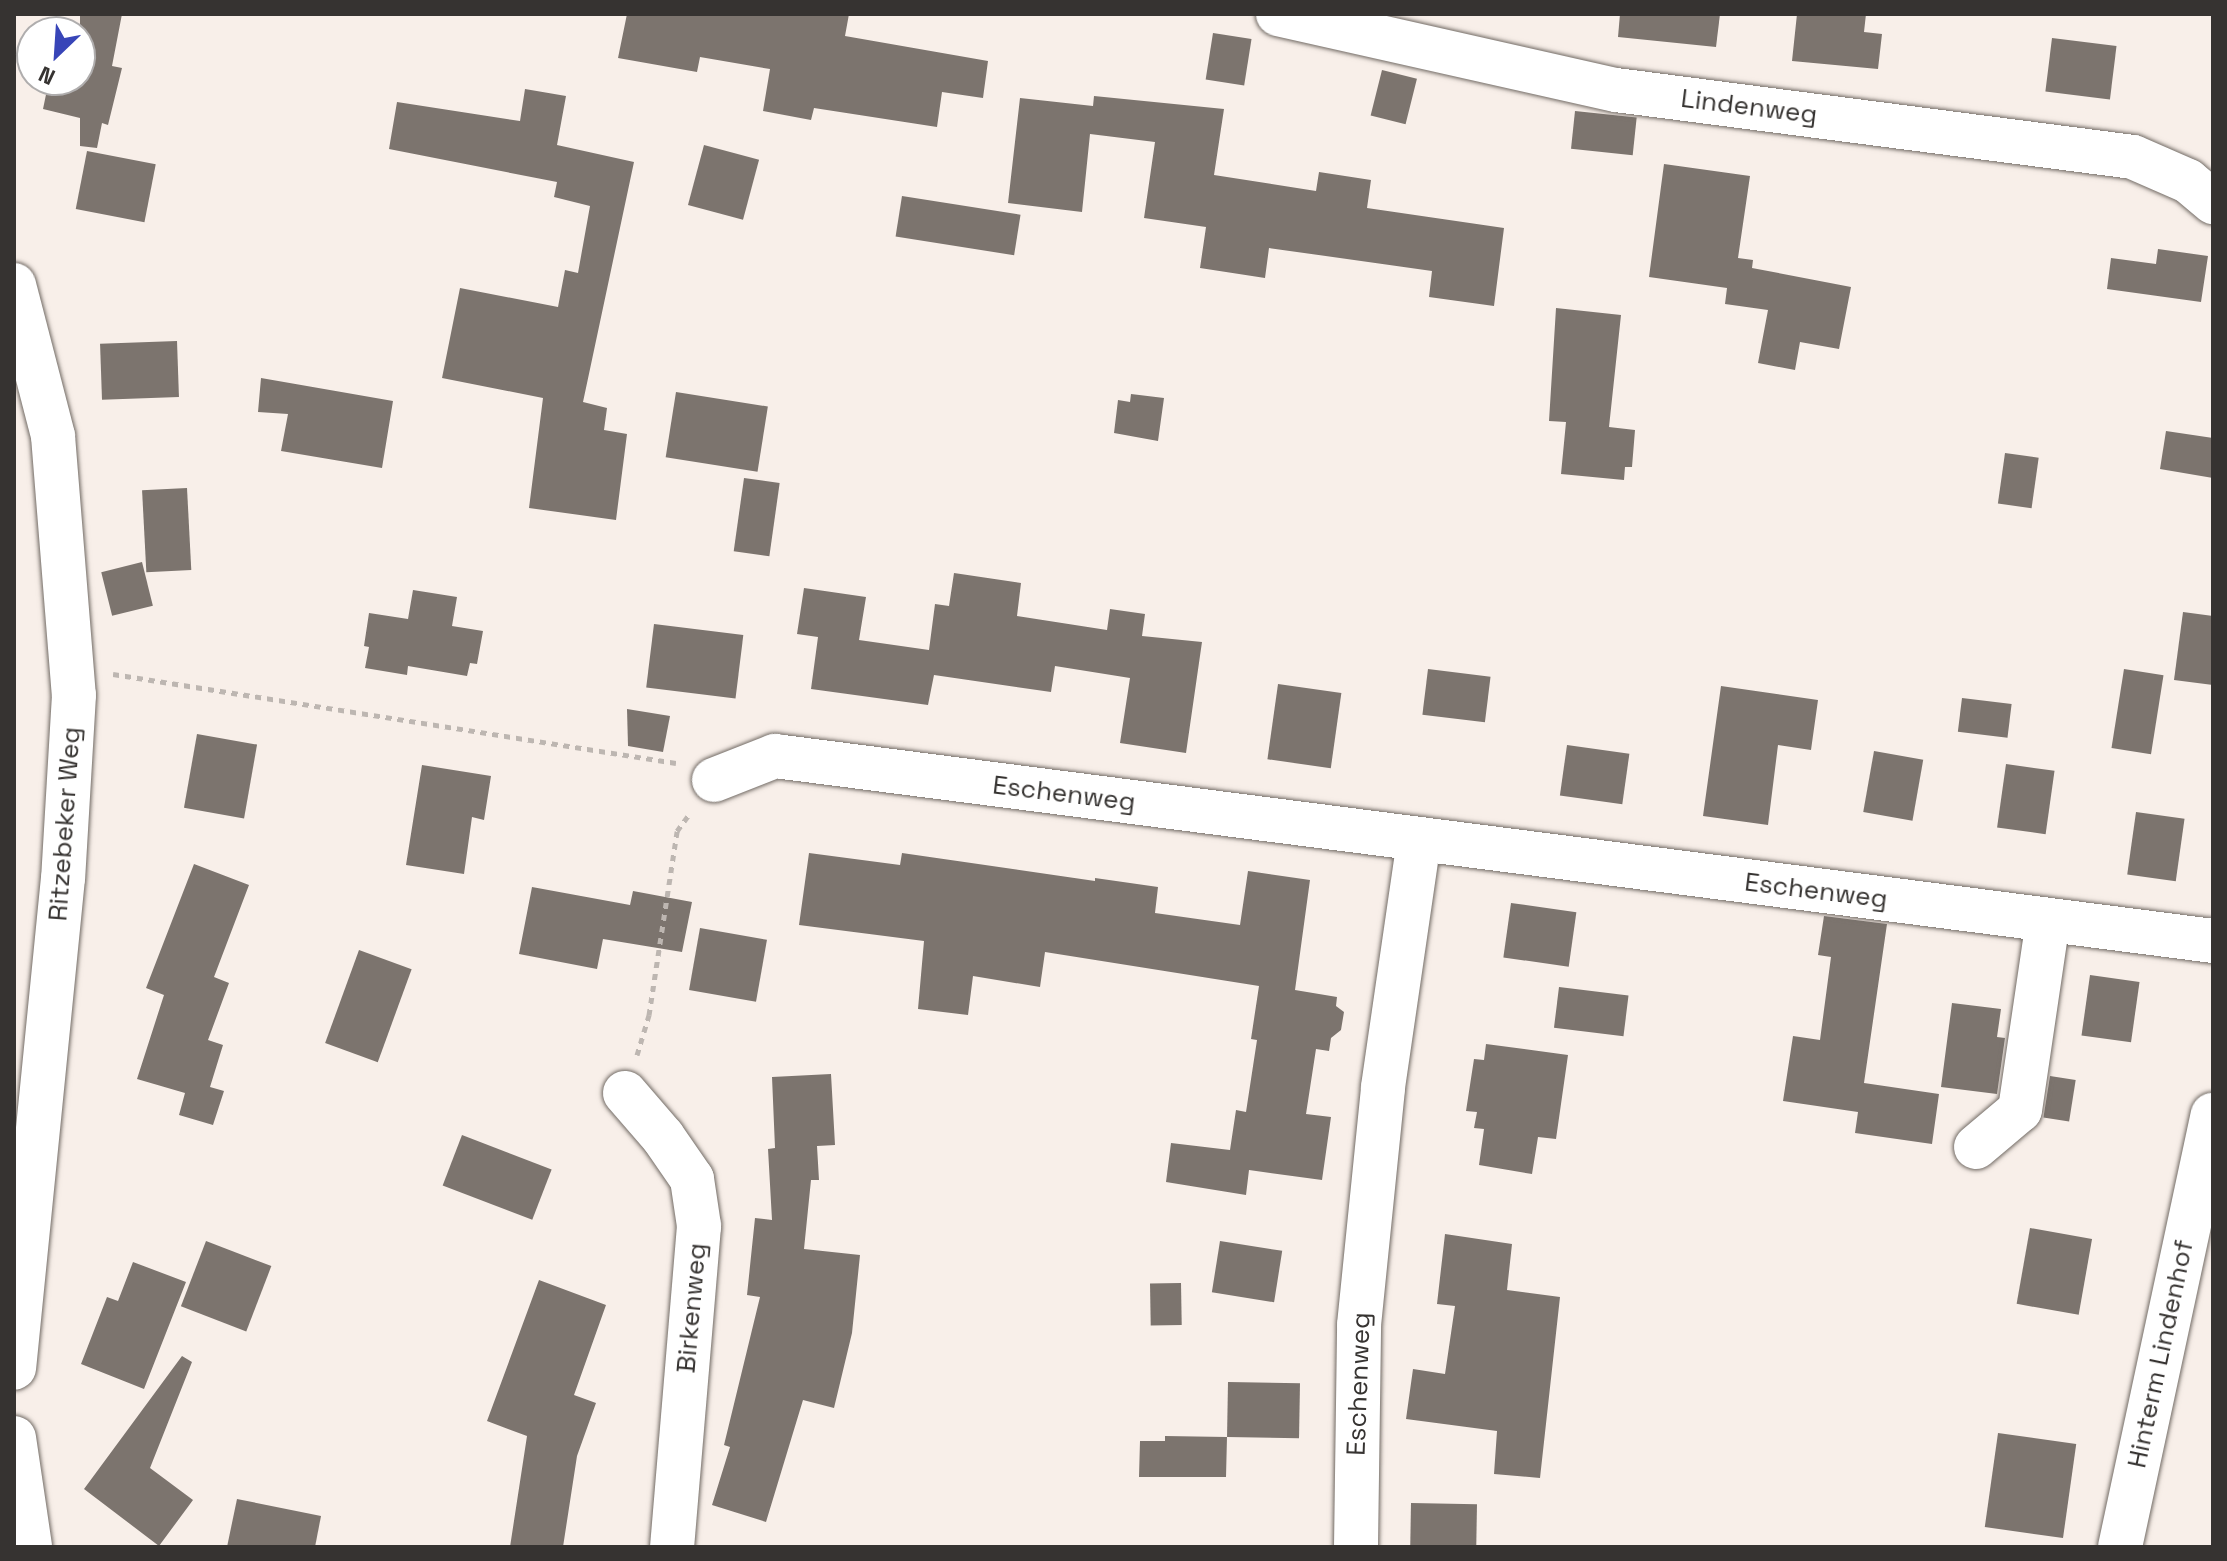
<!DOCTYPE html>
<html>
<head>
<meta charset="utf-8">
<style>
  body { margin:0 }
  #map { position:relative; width:2227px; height:1561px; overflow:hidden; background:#f8efe9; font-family:"Space Grotesk",sans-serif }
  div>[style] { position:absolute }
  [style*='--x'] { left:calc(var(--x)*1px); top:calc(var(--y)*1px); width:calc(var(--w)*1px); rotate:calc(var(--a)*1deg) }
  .building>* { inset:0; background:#7c746e; transform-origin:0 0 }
  .path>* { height:5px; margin-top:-2.5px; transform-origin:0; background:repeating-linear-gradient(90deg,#bdb6b1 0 6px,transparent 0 12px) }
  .roads { filter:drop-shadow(0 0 2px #726b65) drop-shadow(0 0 2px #726b65) }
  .minor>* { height:44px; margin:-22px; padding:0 22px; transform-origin:22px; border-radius:22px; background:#fff }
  span { translate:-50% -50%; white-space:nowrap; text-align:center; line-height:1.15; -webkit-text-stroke:8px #fff; paint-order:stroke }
  .street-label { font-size:26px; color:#363331 }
  .frame { position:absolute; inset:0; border:16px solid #363331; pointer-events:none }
  .north { position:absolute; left:16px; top:16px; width:80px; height:80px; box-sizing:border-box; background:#fff; border:2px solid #afadad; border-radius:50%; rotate:205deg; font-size:22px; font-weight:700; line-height:32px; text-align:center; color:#363331 }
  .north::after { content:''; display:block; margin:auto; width:28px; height:36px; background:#3845b8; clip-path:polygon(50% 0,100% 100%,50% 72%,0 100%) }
</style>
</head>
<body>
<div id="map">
  <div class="building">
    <i style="clip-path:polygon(80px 14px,122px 14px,112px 66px,122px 68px,108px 125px,102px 123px,97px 148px,80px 146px,80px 118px,43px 109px,49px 80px,80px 80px)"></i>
    <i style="clip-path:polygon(627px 14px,849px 14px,845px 36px,988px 61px,983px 98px,942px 92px,937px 127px,814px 108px,811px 120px,763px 111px,770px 69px,700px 57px,697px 72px,618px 58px)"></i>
    <i style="clip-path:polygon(1620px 14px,1720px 14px,1716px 47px,1618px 37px)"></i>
    <i style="clip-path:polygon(1797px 14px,1866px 14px,1864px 32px,1882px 34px,1878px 69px,1792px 61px)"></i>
    <i style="left:1213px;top:33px;width:39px;height:47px;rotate:9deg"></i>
    <i style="left:2052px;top:38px;width:65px;height:54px;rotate:7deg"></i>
    <i style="left:1382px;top:70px;width:36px;height:47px;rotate:14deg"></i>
    <i style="clip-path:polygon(525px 89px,566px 96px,557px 145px,634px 162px,583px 402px,607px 408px,604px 430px,627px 434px,616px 520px,529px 508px,543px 398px,442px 378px,460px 288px,558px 307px,565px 270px,578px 273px,590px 206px,554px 197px,557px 182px,389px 149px,397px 102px,520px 121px)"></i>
    <i style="clip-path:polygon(1094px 96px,1224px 109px,1214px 175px,1316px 191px,1319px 172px,1371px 180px,1367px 208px,1504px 228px,1494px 306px,1429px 297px,1432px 271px,1269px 248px,1265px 278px,1200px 268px,1206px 227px,1144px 218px,1155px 142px,1090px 134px,1082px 212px,1008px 203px,1020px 98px,1093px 106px)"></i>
    <i style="left:1575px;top:111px;width:62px;height:38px;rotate:6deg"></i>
    <i style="left:704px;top:145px;width:57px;height:62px;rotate:15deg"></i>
    <i style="left:87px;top:151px;width:70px;height:59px;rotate:11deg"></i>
    <i style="clip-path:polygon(1664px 164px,1750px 176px,1738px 258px,1753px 260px,1752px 268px,1851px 287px,1839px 349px,1800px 342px,1795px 370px,1758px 363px,1768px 310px,1725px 304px,1727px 288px,1649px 277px)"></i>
    <i style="left:902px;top:196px;width:120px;height:41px;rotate:9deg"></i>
    <i style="clip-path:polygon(2158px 249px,2208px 256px,2201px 302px,2107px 289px,2111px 258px,2156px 264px)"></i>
    <i style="clip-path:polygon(1556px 308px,1621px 315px,1609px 427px,1635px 430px,1632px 467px,1625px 467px,1624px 480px,1561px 474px,1566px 422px,1549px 421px)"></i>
    <i style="left:177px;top:341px;width:56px;height:77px;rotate:88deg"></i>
    <i style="clip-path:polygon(261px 378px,393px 401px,382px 468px,281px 451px,288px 414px,258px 412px)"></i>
    <i style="left:676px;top:392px;width:93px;height:66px;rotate:9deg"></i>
    <i style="clip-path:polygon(1131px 394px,1164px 398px,1158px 441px,1114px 433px,1118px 400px,1130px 402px)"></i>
    <i style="clip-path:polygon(2166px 431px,2213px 438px,2213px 478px,2160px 469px)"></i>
    <i style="left:2005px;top:453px;width:34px;height:51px;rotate:8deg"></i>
    <i style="left:744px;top:478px;width:36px;height:74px;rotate:8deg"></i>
    <i style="left:187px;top:488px;width:82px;height:45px;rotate:87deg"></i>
    <i style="left:142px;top:562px;width:45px;height:42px;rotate:76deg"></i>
    <i style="clip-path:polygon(954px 573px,1021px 583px,1017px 616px,1107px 630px,1110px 609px,1145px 614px,1142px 636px,1202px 642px,1186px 753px,1120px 743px,1130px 678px,1055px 666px,1051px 692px,934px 675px,928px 705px,811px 689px,818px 637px,797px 634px,804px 588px,866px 597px,859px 640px,929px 650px,935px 604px,949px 606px)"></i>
    <i style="clip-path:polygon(413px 590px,457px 597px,452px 626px,483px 631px,477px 664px,470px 663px,467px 676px,408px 666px,407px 675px,365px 668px,369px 647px,364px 646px,369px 613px,408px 619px)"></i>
    <i style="clip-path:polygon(2183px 612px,2213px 616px,2213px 685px,2174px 680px)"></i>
    <i style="left:654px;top:624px;width:90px;height:64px;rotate:7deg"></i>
    <i style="left:1428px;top:669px;width:63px;height:46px;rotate:7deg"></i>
    <i style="left:2124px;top:669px;width:40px;height:80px;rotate:9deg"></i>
    <i style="left:1278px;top:684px;width:64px;height:76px;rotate:8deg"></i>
    <i style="clip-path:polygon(1721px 686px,1818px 700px,1811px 750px,1778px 745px,1768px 825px,1703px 816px)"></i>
    <i style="left:1962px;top:698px;width:50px;height:34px;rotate:7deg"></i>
    <i style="clip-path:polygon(627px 709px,670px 716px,663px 752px,628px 746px)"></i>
    <i style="left:197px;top:734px;width:61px;height:75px;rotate:10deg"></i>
    <i style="left:1567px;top:745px;width:63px;height:51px;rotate:8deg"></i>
    <i style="left:1874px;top:751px;width:50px;height:62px;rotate:10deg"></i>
    <i style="left:2006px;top:764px;width:49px;height:64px;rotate:8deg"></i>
    <i style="clip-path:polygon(422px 765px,491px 776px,484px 820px,472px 817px,464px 874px,406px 865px)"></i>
    <i style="left:2136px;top:812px;width:49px;height:63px;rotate:8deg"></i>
    <i style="clip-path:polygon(809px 853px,900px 865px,902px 853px,1095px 881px,1095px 878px,1158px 887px,1155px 913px,1240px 925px,1248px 871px,1310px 880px,1295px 990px,1337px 997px,1336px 1006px,1344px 1012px,1341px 1030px,1331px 1038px,1329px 1051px,1316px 1049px,1306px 1114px,1331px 1117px,1322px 1180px,1249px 1170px,1246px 1195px,1166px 1182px,1171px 1143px,1230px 1150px,1236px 1110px,1246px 1112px,1257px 1040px,1251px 1039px,1259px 986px,1045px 952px,1040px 987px,973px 976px,968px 1015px,918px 1009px,924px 941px,799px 925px)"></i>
    <i style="clip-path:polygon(194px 864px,249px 885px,214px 977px,229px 983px,208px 1040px,223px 1045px,210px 1087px,224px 1091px,213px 1125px,179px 1115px,185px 1093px,137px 1079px,164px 995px,146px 988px)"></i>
    <i style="clip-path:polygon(532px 887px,630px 905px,633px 891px,692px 902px,682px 952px,603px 939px,597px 969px,519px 954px)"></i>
    <i style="left:1511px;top:903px;width:66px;height:55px;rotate:8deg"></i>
    <i style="clip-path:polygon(1824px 916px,1887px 924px,1864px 1083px,1939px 1094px,1932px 1144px,1855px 1133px,1858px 1112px,1783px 1101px,1793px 1036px,1820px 1040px,1831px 957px,1818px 955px)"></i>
    <i style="left:700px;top:928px;width:68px;height:63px;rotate:10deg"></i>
    <i style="left:359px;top:950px;width:56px;height:99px;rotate:20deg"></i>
    <i style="left:2090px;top:975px;width:50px;height:61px;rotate:8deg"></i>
    <i style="left:1559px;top:987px;width:70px;height:41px;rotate:7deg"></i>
    <i style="clip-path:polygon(1952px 1003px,2001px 1009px,1997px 1037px,2005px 1038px,1997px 1094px,1941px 1087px)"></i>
    <i style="clip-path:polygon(1486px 1044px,1568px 1055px,1556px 1139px,1538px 1137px,1532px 1174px,1479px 1165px,1484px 1129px,1474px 1128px,1477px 1112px,1466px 1111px,1474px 1059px,1484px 1060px)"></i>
    <i style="clip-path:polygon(831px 1074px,835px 1145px,817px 1146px,819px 1180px,811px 1180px,804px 1249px,860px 1255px,852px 1333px,834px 1408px,803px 1400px,766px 1522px,712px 1505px,730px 1447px,724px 1445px,760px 1297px,747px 1295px,755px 1218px,772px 1220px,768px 1149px,775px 1148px,772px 1077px)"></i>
    <i style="left:2050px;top:1076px;width:26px;height:42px;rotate:9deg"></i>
    <i style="left:462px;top:1135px;width:96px;height:54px;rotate:21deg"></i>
    <i style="left:2030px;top:1228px;width:63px;height:77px;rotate:10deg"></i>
    <i style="clip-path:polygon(1445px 1234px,1512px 1244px,1507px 1290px,1560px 1297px,1540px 1478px,1494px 1474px,1497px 1431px,1406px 1419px,1413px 1369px,1445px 1374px,1455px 1306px,1437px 1304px)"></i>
    <i style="left:206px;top:1241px;width:70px;height:70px;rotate:21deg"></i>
    <i style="left:1220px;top:1241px;width:63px;height:52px;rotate:9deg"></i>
    <i style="clip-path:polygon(133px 1262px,186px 1282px,144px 1389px,81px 1364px,107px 1297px,118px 1301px)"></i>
    <i style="clip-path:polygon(539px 1280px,606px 1305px,574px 1395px,596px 1403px,577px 1456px,563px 1547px,510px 1547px,527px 1436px,487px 1421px)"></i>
    <i style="left:1181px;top:1283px;width:42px;height:31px;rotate:89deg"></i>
    <i style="clip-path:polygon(182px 1356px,192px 1362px,150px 1468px,193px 1500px,159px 1546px,84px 1489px)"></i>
    <i style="left:1228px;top:1382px;width:72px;height:55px;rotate:1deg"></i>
    <i style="left:1998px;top:1433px;width:79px;height:95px;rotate:8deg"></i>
    <i style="clip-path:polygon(1165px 1436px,1227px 1437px,1226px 1477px,1139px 1477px,1140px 1441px,1165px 1441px)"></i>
    <i style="clip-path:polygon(237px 1499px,321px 1516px,315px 1547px,227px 1547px)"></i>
    <i style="left:1411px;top:1503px;width:66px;height:44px;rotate:1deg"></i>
  </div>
  <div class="path">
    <i style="--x:113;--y:674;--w:570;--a:8.98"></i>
    <i style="--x:637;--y:1055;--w:42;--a:-73.3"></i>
    <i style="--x:649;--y:1015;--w:186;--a:-81.3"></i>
    <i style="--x:677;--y:831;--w:22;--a:-54"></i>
  </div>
  <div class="roads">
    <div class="minor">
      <i style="--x:1278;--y:14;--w:346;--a:12.7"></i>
      <i style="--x:1616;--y:90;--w:521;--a:7.38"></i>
      <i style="--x:2133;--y:157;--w:60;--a:23.6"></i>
      <i style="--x:2188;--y:181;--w:33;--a:40"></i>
      <i style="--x:14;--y:285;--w:156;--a:75.5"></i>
      <i style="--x:53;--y:436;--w:260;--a:85.4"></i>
      <i style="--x:74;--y:695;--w:183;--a:93.4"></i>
      <i style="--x:63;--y:878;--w:492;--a:95.7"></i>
      <i style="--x:714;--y:780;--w:66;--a:-21.5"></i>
      <i style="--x:775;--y:756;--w:1450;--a:7.33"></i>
      <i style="--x:625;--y:1093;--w:58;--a:49.2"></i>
      <i style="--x:663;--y:1137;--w:51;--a:55.4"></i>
      <i style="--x:692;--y:1179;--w:48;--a:81.5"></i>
      <i style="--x:699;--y:1226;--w:322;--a:94.8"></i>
      <i style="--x:1976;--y:1147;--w:57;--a:-40.1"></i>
      <i style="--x:2020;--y:1110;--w:192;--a:-81.6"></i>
      <i style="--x:14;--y:1438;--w:110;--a:81.6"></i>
      <i style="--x:1356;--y:1547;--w:222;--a:-89.2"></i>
      <i style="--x:1359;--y:1325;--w:239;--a:-84.2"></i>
      <i style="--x:1383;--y:1087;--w:250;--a:-81.7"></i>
      <i style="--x:2120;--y:1547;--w:442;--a:-77.9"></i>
    </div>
  </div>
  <div class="street-label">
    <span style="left:1749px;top:107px;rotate:7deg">Lindenweg</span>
    <span style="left:1064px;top:794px;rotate:7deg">Eschenweg</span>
    <span style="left:65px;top:824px;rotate:-86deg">Ritzebeker Weg</span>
    <span style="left:1816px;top:891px;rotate:7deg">Eschenweg</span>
    <span style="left:692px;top:1308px;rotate:-85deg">Birkenweg</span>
    <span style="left:2161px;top:1354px;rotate:-78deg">Hinterm Lindenhof</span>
    <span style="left:1359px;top:1384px;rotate:-88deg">Eschenweg</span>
  </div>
  <div class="frame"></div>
  <div class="north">N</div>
</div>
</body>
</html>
